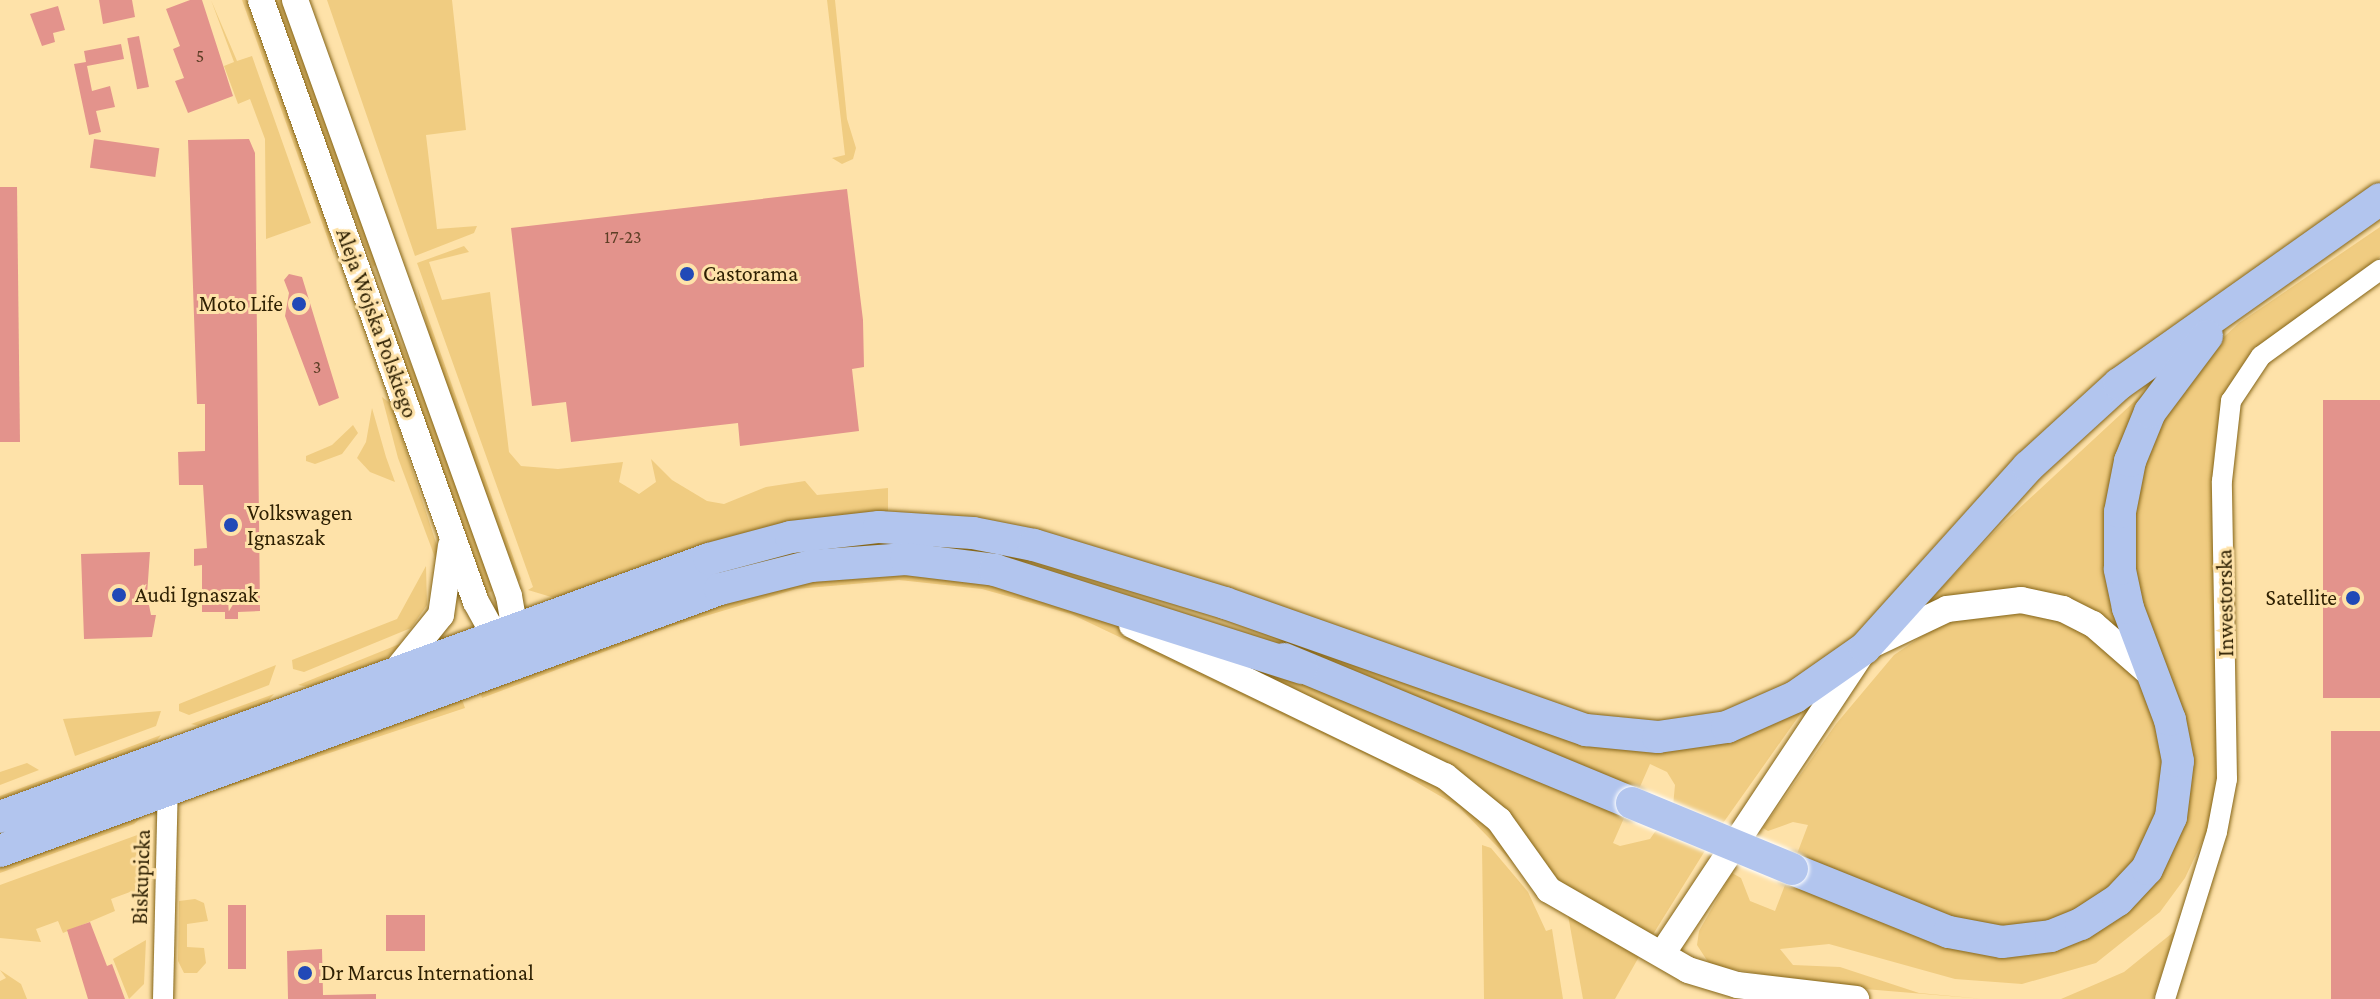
<!DOCTYPE html>
<html>
<head>
<meta charset="utf-8">
<style>
  body { margin:0 }
  #map { position:relative; width:2380px; height:999px; overflow:hidden; background:#fee2a9; font-family:"Crimson Pro",serif }
  div>[style] { position:absolute }
  [style*='--x'] { left:calc(var(--x)*1px); top:calc(var(--y)*1px); width:calc(var(--w)*1px); rotate:calc(var(--a)*1deg) }
  .green>* { inset:0; background:#f0cc81 }
  .building>* { inset:0; background:#e3938c; transform-origin:0 0 }
  .roads { filter:drop-shadow(0 0 2px #846417) drop-shadow(0 0 2px #846417) }
  .minor>* { height:20px; margin:-10px; padding:0 10px; transform-origin:10px; border-radius:10px; background:#fff }
  .tertiary>* { height:26px; margin:-13px; padding:0 13px; transform-origin:13px; border-radius:13px; background:#fff }
  .primary>* { height:32px; margin:-16px; padding:0 16px; transform-origin:16px; border-radius:16px; background:#b2c5ee }
  .bridges { filter:drop-shadow(0 0 2px #fff) drop-shadow(0 0 2px #fff) }
  .primary-bridge>* { height:32px; margin:-16px; padding:0 16px; transform-origin:16px; border-radius:16px; background:#b2c5ee }
  .dots>* { width:22px; height:22px; translate:-50% -50%; box-sizing:border-box; border:4px solid #fee2a9; border-radius:50% }
  span { translate:-50% -50%; white-space:nowrap; text-align:center; line-height:1.15; -webkit-text-stroke:6px #fee2a9; paint-order:stroke }
  .number-label { font-size:18px; color:#5c3e25 }
  .number-label span { -webkit-text-stroke-width:0 }
  .poi-label { font-size:22px; color:#2f2103 }
  .left { translate:0 -50%; text-align:left }
  .right { translate:-100% -50%; text-align:right }
  .street-label { font-size:22px; color:#2f2103 }
</style>
</head>
<body>
<div id="map">
  <div class="green">
    <i style="clip-path:polygon(211px 0,237px 61px,252px 56px,311px 223px,266px 239px,265px 139px,250px 99px,238px 104px,224px 66px,234px 62px)"></i>
    <i style="clip-path:polygon(242px 0,250px 0,323px 202px,334px 256px)"></i>
    <i style="clip-path:polygon(271px 0,285px 0,377px 264px,373px 267px)"></i>
    <i style="clip-path:polygon(327px 0,452px 0,466px 130px,426px 135px,437px 229px,477px 226px,474px 233px,415px 256px)"></i>
    <i style="clip-path:polygon(827px 0,835px 0,847px 119px,856px 148px,853px 159px,842px 164px,832px 158px,845px 155px)"></i>
    <i style="clip-path:polygon(2380px 227px,2380px 257px,2252px 351px,2223px 399px,2214px 454px,2218px 778px,2208px 829px,2185px 878px,2160px 912px,2096px 963px,2022px 984px,1955px 979px,1829px 944px,1780px 949px,1793px 965px,1840px 967px,1919px 993px,1984px 999px,1829px 986px,1710px 965px,1697px 945px,1699px 931px,1732px 873px,1741px 878px,1750px 901px,1775px 911px,1785px 885px,1798px 885px,1995px 955px,2167px 864px,2180px 835px,2192px 776px,2146px 629px,2130px 532px,2146px 448px,2199px 360px,2239px 323px)"></i>
    <i style="clip-path:polygon(464px 246px,469px 252px,429px 262px,442px 300px,490px 292px,509px 452px,521px 466px,558px 469px,623px 462px,619px 482px,639px 494px,656px 482px,651px 459px,672px 480px,707px 501px,724px 504px,766px 487px,805px 481px,817px 495px,888px 488px,888px 518px,558px 599px,528px 590px,533px 587px,417px 263px)"></i>
    <i style="clip-path:polygon(417px 287px,521px 579px,519px 582px,436px 362px)"></i>
    <i style="clip-path:polygon(380px 295px,432px 412px,496px 590px,484px 594px)"></i>
    <i style="clip-path:polygon(2149px 388px,2141px 407px,2122px 624px,2116px 628px,2007px 589px,1928px 602px,1998px 528px)"></i>
    <i style="clip-path:polygon(382px 397px,391px 404px,439px 552px,443px 579px,398px 458px)"></i>
    <i style="clip-path:polygon(372px 408px,386px 457px,395px 482px,370px 472px,357px 458px,366px 442px)"></i>
    <i style="clip-path:polygon(353px 425px,358px 433px,342px 454px,315px 464px,306px 461px,306px 456px,332px 445px)"></i>
    <i style="clip-path:polygon(426px 566px,427px 605px,411px 628px,304px 672px,293px 669px,292px 660px,397px 619px)"></i>
    <i style="clip-path:polygon(918px 570px,1074px 603px,1434px 781px,1479px 814px,1522px 872px,1459px 807px,1378px 760px,1071px 614px,982px 589px,899px 580px,796px 589px,672px 626px,482px 698px,479px 689px,759px 588px)"></i>
    <i style="clip-path:polygon(1184px 601px,1562px 733px,1808px 703px,1716px 833px,1652px 936px,1550px 875px,1518px 828px,1172px 631px,1605px 807px,1624px 818px,1613px 843px,1620px 846px,1650px 839px,1673px 806px,1675px 785px,1667px 772px,1650px 764px,1639px 789px)"></i>
    <i style="clip-path:polygon(2006px 610px,2048px 616px,2085px 632px,2132px 673px,2148px 699px,2163px 750px,2160px 804px,2142px 850px,2117px 882px,2061px 918px,2018px 928px,1971px 925px,1797px 854px,1808px 825px,1793px 822px,1768px 831px,1763px 828px,1836px 724px,1894px 655px,1940px 624px)"></i>
    <i style="clip-path:polygon(412px 639px,383px 660px,309px 687px,298px 685px)"></i>
    <i style="clip-path:polygon(276px 665px,269px 685px,189px 715px,179px 711px,179px 704px)"></i>
    <i style="clip-path:polygon(274px 694px,266px 703px,199px 726px,191px 724px)"></i>
    <i style="clip-path:polygon(461px 697px,465px 708px,179px 803px)"></i>
    <i style="clip-path:polygon(161px 711px,156px 726px,75px 756px,63px 719px)"></i>
    <i style="clip-path:polygon(161px 735px,155px 743px,0 799px,0 796px)"></i>
    <i style="clip-path:polygon(27px 763px,39px 770px,0 785px,0 772px)"></i>
    <i style="clip-path:polygon(144px 815px,134px 824px,0 873px,0 862px)"></i>
    <i style="clip-path:polygon(151px 830px,144px 896px,136px 904px,130px 892px,111px 899px,115px 911px,63px 933px,58px 921px,36px 929px,41px 942px,0 938px,0 885px)"></i>
    <i style="clip-path:polygon(1482px 845px,1491px 848px,1528px 892px,1546px 931px,1552px 929px,1563px 999px,1484px 999px)"></i>
    <i style="clip-path:polygon(195px 899px,204px 903px,208px 921px,187px 924px,187px 947px,204px 948px,206px 963px,197px 973px,184px 973px,178px 961px,179px 901px)"></i>
    <i style="clip-path:polygon(1568px 915px,1640px 955px,1615px 999px,1583px 999px)"></i>
    <i style="clip-path:polygon(2176px 930px,2153px 999px,2061px 999px,2124px 972px)"></i>
    <i style="clip-path:polygon(146px 940px,144px 984px,129px 999px,113px 959px)"></i>
    <i style="clip-path:polygon(0 970px,21px 984px,27px 999px,0 999px,0 981px,6px 978px)"></i>
  </div>
  <div class="building">
    <i style="clip-path:polygon(99px 0,132px 0,135px 17px,103px 24px)"></i>
    <i style="clip-path:polygon(190px 0,202px 0,233px 96px,188px 113px,175px 81px,184px 78px,173px 49px,180px 46px,166px 9px)"></i>
    <i style="clip-path:polygon(58px 6px,65px 30px,53px 33px,55px 42px,42px 46px,30px 14px)"></i>
    <i style="left:139px;top:36px;width:52px;height:12px;rotate:79deg"></i>
    <i style="clip-path:polygon(121px 44px,124px 59px,87px 66px,92px 91px,110px 86px,115px 107px,96px 111px,101px 132px,89px 135px,74px 64px,86px 62px,84px 51px)"></i>
    <i style="left:94px;top:139px;width:66px;height:29px;rotate:8deg"></i>
    <i style="clip-path:polygon(249px 139px,255px 153px,260px 611px,238px 612px,238px 619px,225px 619px,225px 612px,202px 612px,202px 565px,194px 566px,194px 549px,207px 548px,203px 485px,179px 485px,178px 452px,205px 451px,205px 404px,197px 404px,188px 140px)"></i>
    <i style="clip-path:polygon(0 187px,17px 187px,20px 442px,0 442px)"></i>
    <i style="clip-path:polygon(847px 189px,863px 320px,864px 367px,852px 369px,859px 431px,740px 446px,738px 423px,571px 442px,566px 402px,532px 406px,511px 228px)"></i>
    <i style="clip-path:polygon(289px 274px,302px 277px,339px 398px,319px 406px,285px 316px,289px 293px,284px 280px)"></i>
    <i style="left:2380px;top:400px;width:298px;height:57px;rotate:90deg"></i>
    <i style="clip-path:polygon(150px 552px,147px 595px,151px 615px,156px 615px,152px 637px,84px 639px,81px 554px)"></i>
    <i style="left:2380px;top:731px;width:268px;height:49px;rotate:90deg"></i>
    <i style="left:228px;top:905px;width:18px;height:64px"></i>
    <i style="left:386px;top:915px;width:39px;height:36px"></i>
    <i style="clip-path:polygon(90px 922px,107px 966px,112px 964px,125px 999px,88px 999px,67px 930px)"></i>
    <i style="clip-path:polygon(322px 949px,323px 995px,376px 994px,376px 999px,288px 999px,287px 951px)"></i>
  </div>
  <div class="roads">
    <div class="minor">
      <i style="--x:163;--y:999;--w:216;--a:-88.7"></i>
      <i style="--x:2165;--y:999;--w:175;--a:-72.7"></i>
      <i style="--x:2217;--y:832;--w:54;--a:-79.3"></i>
      <i style="--x:2227;--y:779;--w:298;--a:-91"></i>
      <i style="--x:2222;--y:481;--w:81;--a:-83.6"></i>
      <i style="--x:2231;--y:401;--w:54;--a:-56.3"></i>
      <i style="--x:2261;--y:356;--w:147;--a:-35.9"></i>
    </div>
    <div class="tertiary">
      <i style="--x:261;--y:0;--w:639;--a:70.35"></i>
      <i style="--x:476;--y:602;--w:29;--a:61"></i>
      <i style="--x:490;--y:627;--w:17;--a:31"></i>
      <i style="--x:295;--y:0;--w:633;--a:70.25"></i>
      <i style="--x:509;--y:596;--w:22;--a:80"></i>
      <i style="--x:513;--y:618;--w:20;--a:114"></i>
      <i style="--x:505;--y:636;--w:9;--a:69"></i>
      <i style="--x:1132;--y:625;--w:348;--a:25.8"></i>
      <i style="--x:1445;--y:776;--w:70;--a:39.2"></i>
      <i style="--x:1499;--y:820;--w:86;--a:54.5"></i>
      <i style="--x:1549;--y:890;--w:160;--a:29.9"></i>
      <i style="--x:1688;--y:970;--w:51;--a:17"></i>
      <i style="--x:1737;--y:985;--w:120;--a:6.7"></i>
      <i style="--x:395;--y:672;--w:73;--a:-51.1"></i>
      <i style="--x:441;--y:615;--w:70;--a:-81.8"></i>
      <i style="--x:1662;--y:954;--w:367;--a:-56.4"></i>
      <i style="--x:1865;--y:648;--w:91;--a:-25.4"></i>
      <i style="--x:1947;--y:609;--w:75;--a:-6.9"></i>
      <i style="--x:2021;--y:600;--w:43;--a:12.1"></i>
      <i style="--x:2063;--y:609;--w:34;--a:27"></i>
      <i style="--x:2093;--y:624;--w:73;--a:41.1"></i>
    </div>
    <div class="primary">
      <i style="--x:1284;--y:659;--w:377;--a:22.5"></i>
      <i style="--x:0;--y:817;--w:754;--a:-20"></i>
      <i style="--x:709;--y:559;--w:85;--a:-15"></i>
      <i style="--x:791;--y:537;--w:89;--a:-6.5"></i>
      <i style="--x:879;--y:527;--w:94;--a:3.7"></i>
      <i style="--x:973;--y:533;--w:62;--a:11.1"></i>
      <i style="--x:1034;--y:545;--w:200;--a:16.9"></i>
      <i style="--x:1225;--y:603;--w:383;--a:19.4"></i>
      <i style="--x:1586;--y:730;--w:72;--a:5.6"></i>
      <i style="--x:1658;--y:737;--w:70;--a:-8.2"></i>
      <i style="--x:1727;--y:727;--w:74;--a:-23.8"></i>
      <i style="--x:1795;--y:697;--w:85;--a:-35"></i>
      <i style="--x:1865;--y:648;--w:244;--a:-48"></i>
      <i style="--x:2028;--y:467;--w:123;--a:-42.4"></i>
      <i style="--x:2119;--y:384;--w:320;--a:-35.3"></i>
      <i style="--x:0;--y:851;--w:766;--a:-20"></i>
      <i style="--x:720;--y:589;--w:94;--a:-14.2"></i>
      <i style="--x:811;--y:566;--w:95;--a:-4.2"></i>
      <i style="--x:906;--y:559;--w:90;--a:7"></i>
      <i style="--x:995;--y:570;--w:322;--a:17.7"></i>
      <i style="--x:1792;--y:869;--w:169;--a:21.9"></i>
      <i style="--x:1949;--y:932;--w:54;--a:10.7"></i>
      <i style="--x:2002;--y:942;--w:49;--a:-7"></i>
      <i style="--x:2051;--y:936;--w:32;--a:-22"></i>
      <i style="--x:2081;--y:924;--w:44;--a:-33"></i>
      <i style="--x:2118;--y:900;--w:42;--a:-46.9"></i>
      <i style="--x:2147;--y:869;--w:57;--a:-65.2"></i>
      <i style="--x:2171;--y:817;--w:56;--a:-82.9"></i>
      <i style="--x:2178;--y:761;--w:42;--a:-101"></i>
      <i style="--x:2170;--y:720;--w:120;--a:-110.6"></i>
      <i style="--x:2128;--y:608;--w:40;--a:-102"></i>
      <i style="--x:2120;--y:569;--w:57;--a:-90"></i>
      <i style="--x:2120;--y:512;--w:52;--a:-78.9"></i>
      <i style="--x:2130;--y:461;--w:53;--a:-67.8"></i>
      <i style="--x:2150;--y:412;--w:95;--a:-53.1"></i>
    </div>
  </div>
  <div class="bridges">
    <div class="primary-bridge">
      <i style="--x:1632;--y:803;--w:173;--a:22.4"></i>
    </div>
  </div>
  <div class="dots">
    <i style="left:687px;top:274px;background:#2149b7"></i>
    <i style="left:299px;top:304px;background:#2149b7"></i>
    <i style="left:231px;top:525px;background:#2149b7"></i>
    <i style="left:119px;top:595px;background:#2149b7"></i>
    <i style="left:2353px;top:598px;background:#2149b7"></i>
    <i style="left:305px;top:973px;background:#2149b7"></i>
  </div>
  <div class="number-label">
    <span style="left:200px;top:56px">5</span>
    <span style="left:623px;top:237px">17-23</span>
    <span style="left:317px;top:367px">3</span>
  </div>
  <div class="poi-label">
    <span class="left" style="left:703px;top:274px">Castorama</span>
    <span class="right" style="left:283px;top:304px">Moto Life</span>
    <span class="left" style="left:247px;top:525px">Volkswagen<br>Ignaszak</span>
    <span class="left" style="left:135px;top:595px">Audi Ignaszak</span>
    <span class="right" style="left:2337px;top:598px">Satellite</span>
    <span class="left" style="left:321px;top:973px">Dr Marcus International</span>
  </div>
  <div class="street-label">
    <span style="left:377px;top:323px;rotate:70deg">Aleja Wojska Polskiego</span>
    <span style="left:2225px;top:603px;rotate:-91deg">Inwestorska</span>
    <span style="left:141px;top:877px;rotate:-88deg">Biskupicka</span>
  </div>
</div>
</body>
</html>
